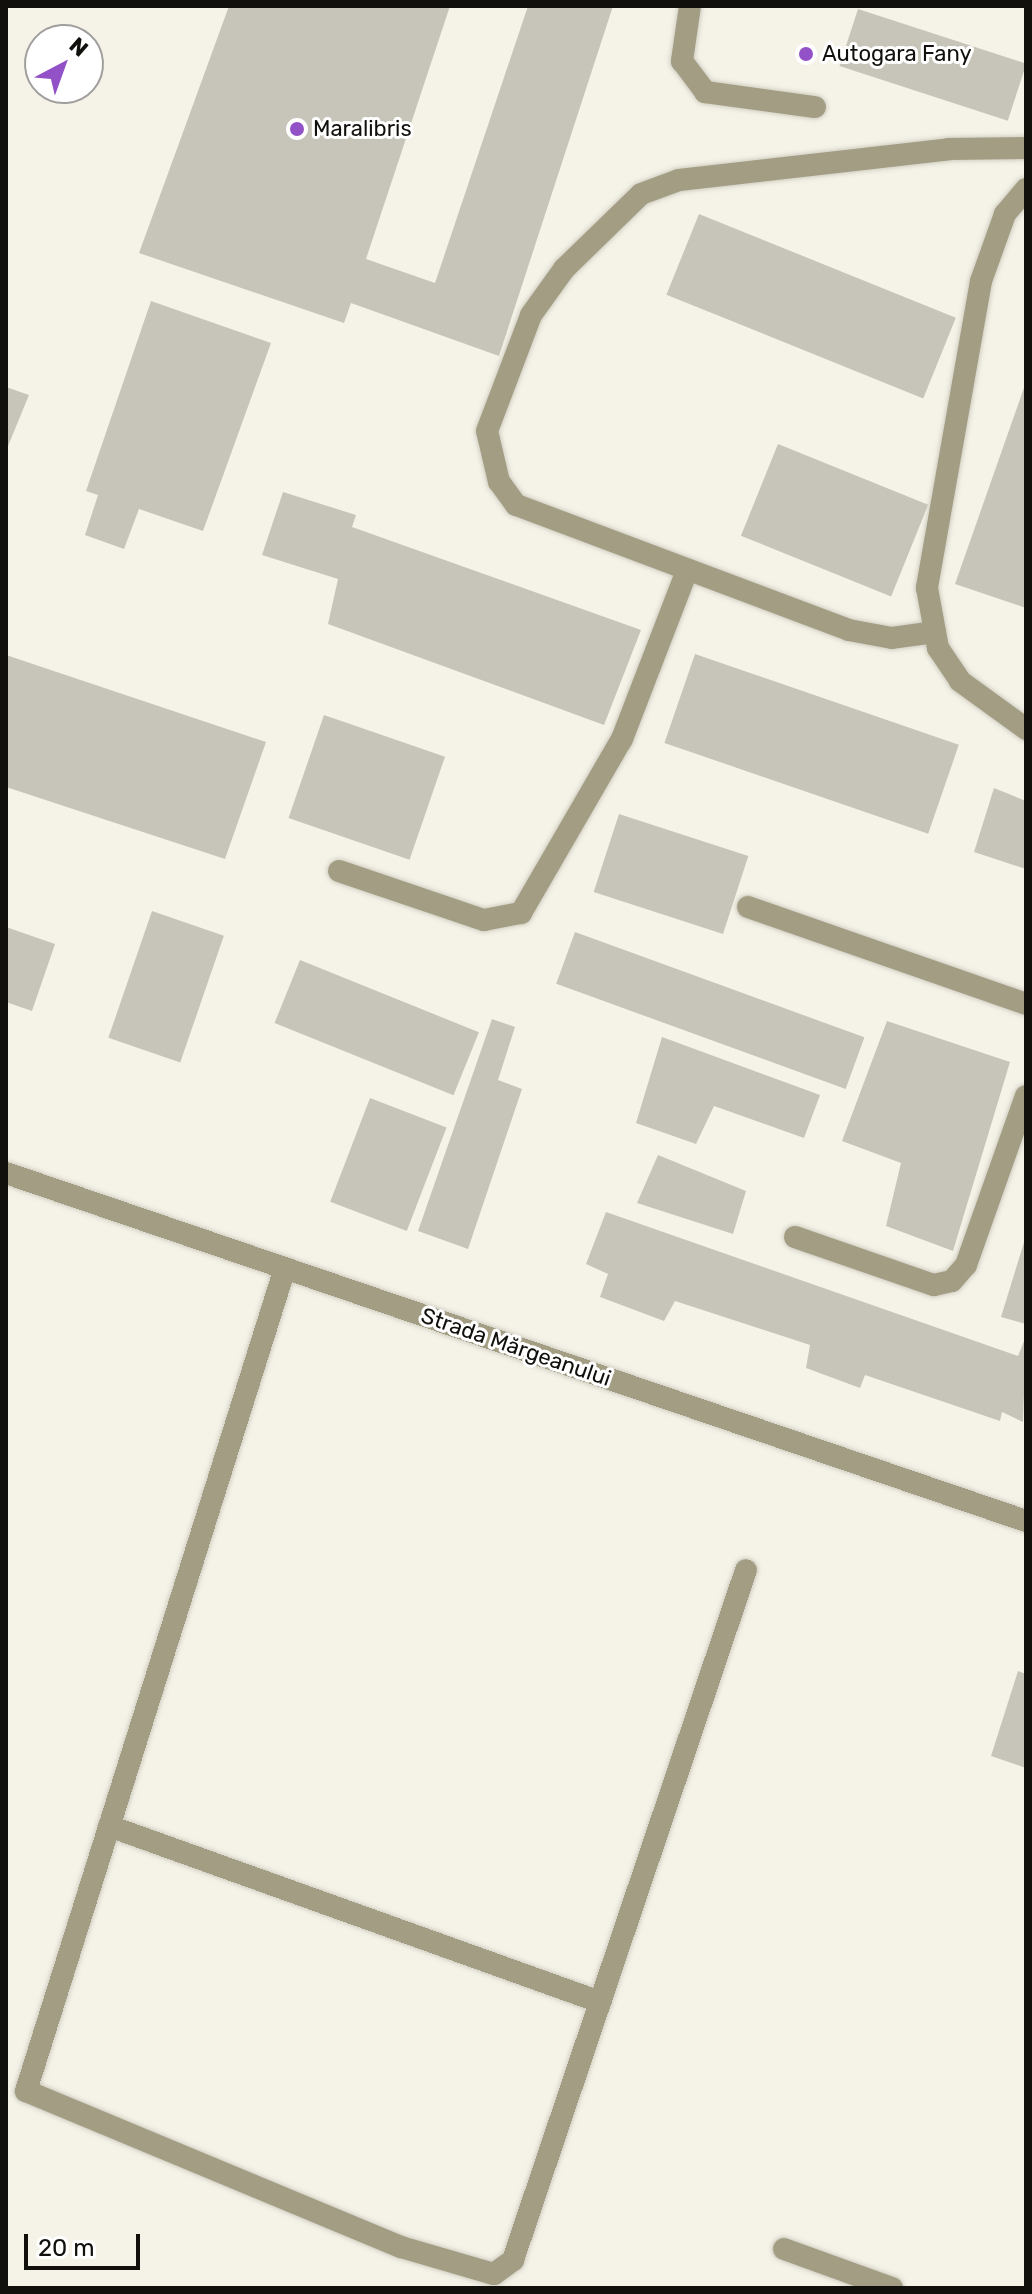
<!DOCTYPE html>
<html>
<head>
<meta charset="utf-8">
<style>
  body { margin:0 }
  #map { position:relative; width:1032px; height:2294px; overflow:hidden; background:#f5f3e7; font-family:Rubik,sans-serif }
  div>[style] { position:absolute }
  [style*='--x'] { left:calc(var(--x)*1px); top:calc(var(--y)*1px); width:calc(var(--w)*1px); rotate:calc(var(--a)*1deg) }
  .building>* { inset:0; background:#c7c5b9; transform-origin:0 0 }
  .roads { filter:drop-shadow(0 0 2px #d1cfc4) drop-shadow(0 0 2px #d1cfc4) }
  .service>* { height:22px; margin:-11px; padding:0 11px; transform-origin:11px; border-radius:11px; background:#a39d83 }
  .minor>* { height:22px; margin:-11px; padding:0 11px; transform-origin:11px; border-radius:11px; background:#a39d83 }
  .dots>* { width:22px; height:22px; translate:-50% -50%; box-sizing:border-box; border:4px solid #fff; border-radius:50% }
  span { translate:-50% -50%; white-space:nowrap; text-align:center; line-height:1.15; -webkit-text-stroke:6px #fff; paint-order:stroke }
  .poi-label { font-size:22px; color:#11100c }
  .left { translate:0 -50%; text-align:left }
  .street-label { font-size:22px; color:#11100c }
  .frame { position:absolute; inset:0; border:8px solid #11100c; pointer-events:none }
  .north { position:absolute; left:24px; top:24px; width:80px; height:80px; box-sizing:border-box; background:#fff; border:2px solid #a09f9e; border-radius:50%; rotate:41deg; font-size:22px; font-weight:700; line-height:32px; text-align:center; color:#11100c }
  .north::after { content:''; display:block; margin:auto; width:28px; height:36px; background:#9251c6; clip-path:polygon(50% 0,100% 100%,50% 72%,0 100%) }
  .scale { position:absolute; left:24px; top:2234px; width:116px; height:36px; box-sizing:border-box; border:4px solid #11100c; border-top:0; padding-left:10px; font-size:24px; line-height:28px; white-space:nowrap; color:#11100c; -webkit-text-stroke:6px #fff; paint-order:stroke }
</style>
</head>
<body>
<div id="map">
  <div class="building">
    <i style="clip-path:polygon(229px 6px,450px 6px,366px 259px,435px 283px,528px 6px,613px 6px,499px 356px,351px 303px,344px 323px,139px 253px)"></i>
    <i style="left:858px;top:9px;width:177px;height:60px;rotate:18deg"></i>
    <i style="left:699px;top:214px;width:277px;height:87px;rotate:22deg"></i>
    <i style="clip-path:polygon(151px 301px,271px 343px,203px 531px,139px 509px,124px 549px,85px 535px,98px 495px,86px 491px)"></i>
    <i style="clip-path:polygon(1026px 382px,1026px 608px,955px 584px)"></i>
    <i style="clip-path:polygon(6px 387px,29px 395px,6px 451px)"></i>
    <i style="left:778px;top:444px;width:162px;height:99px;rotate:22deg"></i>
    <i style="clip-path:polygon(283px 492px,356px 515px,352px 527px,641px 630px,604px 725px,328px 624px,338px 579px,262px 555px)"></i>
    <i style="left:695px;top:654px;width:279px;height:94px;rotate:19deg"></i>
    <i style="clip-path:polygon(6px 655px,266px 742px,225px 859px,6px 787px)"></i>
    <i style="left:324px;top:715px;width:128px;height:109px;rotate:19deg"></i>
    <i style="clip-path:polygon(994px 788px,1026px 801px,1026px 869px,974px 852px)"></i>
    <i style="left:619px;top:814px;width:136px;height:82px;rotate:18deg"></i>
    <i style="left:152px;top:911px;width:76px;height:134px;rotate:19deg"></i>
    <i style="clip-path:polygon(6px 927px,55px 944px,32px 1011px,6px 1002px)"></i>
    <i style="left:575px;top:932px;width:308px;height:55px;rotate:20deg"></i>
    <i style="left:300px;top:960px;width:193px;height:68px;rotate:22deg"></i>
    <i style="clip-path:polygon(492px 1019px,515px 1027px,498px 1080px,522px 1089px,468px 1249px,418px 1231px)"></i>
    <i style="clip-path:polygon(887px 1021px,1010px 1062px,953px 1251px,886px 1226px,901px 1163px,842px 1141px)"></i>
    <i style="clip-path:polygon(662px 1037px,820px 1095px,804px 1138px,714px 1106px,696px 1144px,636px 1123px)"></i>
    <i style="left:370px;top:1098px;width:82px;height:111px;rotate:21deg"></i>
    <i style="clip-path:polygon(658px 1155px,746px 1191px,733px 1234px,637px 1203px)"></i>
    <i style="clip-path:polygon(606px 1212px,1018px 1356px,1026px 1336px,1023px 1422px,1002px 1412px,1000px 1421px,865px 1375px,860px 1388px,806px 1368px,810px 1345px,675px 1301px,664px 1321px,600px 1297px,608px 1274px,586px 1264px)"></i>
    <i style="clip-path:polygon(1025px 1239px,1026px 1239px,1026px 1324px,1001px 1317px)"></i>
    <i style="clip-path:polygon(1018px 1671px,1026px 1674px,1026px 1768px,991px 1756px)"></i>
  </div>
  <div class="roads">
    <div class="service">
      <i style="--x:690;--y:6;--w:56;--a:98.3"></i>
      <i style="--x:682;--y:61;--w:39;--a:53"></i>
      <i style="--x:705;--y:92;--w:111;--a:7.8"></i>
      <i style="--x:1026;--y:189;--w:33;--a:130"></i>
      <i style="--x:1005;--y:214;--w:71;--a:109.7"></i>
      <i style="--x:981;--y:281;--w:312;--a:100"></i>
      <i style="--x:927;--y:588;--w:61;--a:79.6"></i>
      <i style="--x:938;--y:648;--w:40;--a:56"></i>
      <i style="--x:960;--y:681;--w:82;--a:36"></i>
      <i style="--x:935;--y:632;--w:43;--a:172.1"></i>
      <i style="--x:892;--y:638;--w:44;--a:-169.5"></i>
      <i style="--x:849;--y:630;--w:356;--a:-159.4"></i>
      <i style="--x:516;--y:505;--w:29;--a:-126"></i>
      <i style="--x:499;--y:482;--w:52;--a:-103.2"></i>
      <i style="--x:487;--y:431;--w:124;--a:-69.2"></i>
      <i style="--x:531;--y:315;--w:57;--a:-54.3"></i>
      <i style="--x:564;--y:269;--w:107;--a:-44.2"></i>
      <i style="--x:641;--y:194;--w:40;--a:-20.2"></i>
      <i style="--x:679;--y:180;--w:272;--a:-6.5"></i>
      <i style="--x:949;--y:149;--w:77;--a:-0.7"></i>
      <i style="--x:339;--y:871;--w:153;--a:18.7"></i>
      <i style="--x:484;--y:920;--w:38;--a:-11"></i>
      <i style="--x:521;--y:913;--w:201;--a:-59.9"></i>
      <i style="--x:622;--y:739;--w:178;--a:-68.9"></i>
      <i style="--x:748;--y:907;--w:294;--a:19.2"></i>
      <i style="--x:795;--y:1237;--w:147;--a:19.1"></i>
      <i style="--x:934;--y:1285;--w:18;--a:-13"></i>
      <i style="--x:952;--y:1281;--w:21;--a:-49"></i>
      <i style="--x:966;--y:1265;--w:179;--a:-70.5"></i>
      <i style="--x:285;--y:1268;--w:863;--a:107.47"></i>
      <i style="--x:26;--y:2091;--w:406;--a:22.6"></i>
      <i style="--x:401;--y:2247;--w:97;--a:16.2"></i>
      <i style="--x:494;--y:2274;--w:24;--a:-36"></i>
      <i style="--x:513;--y:2260;--w:728;--a:-71.34"></i>
      <i style="--x:109;--y:1826;--w:522;--a:19.72"></i>
      <i style="--x:784;--y:2249;--w:115;--a:19.9"></i>
    </div>
    <div class="minor">
      <i style="--x:6;--y:1173;--w:1078;--a:18.84"></i>
    </div>
  </div>
  <div class="dots">
    <i style="left:806px;top:54px;background:#9251c6"></i>
    <i style="left:297px;top:129px;background:#9251c6"></i>
  </div>
  <div class="poi-label">
    <span class="left" style="left:822px;top:54px">Autogara Fany</span>
    <span class="left" style="left:313px;top:129px">Maralibris</span>
  </div>
  <div class="street-label">
    <span style="left:516px;top:1347px;rotate:19deg">Strada Mărgeanului</span>
  </div>
  <div class="frame"></div>
  <div class="north">N</div>
  <div class="scale">20 m</div>
</div>
</body>
</html>
